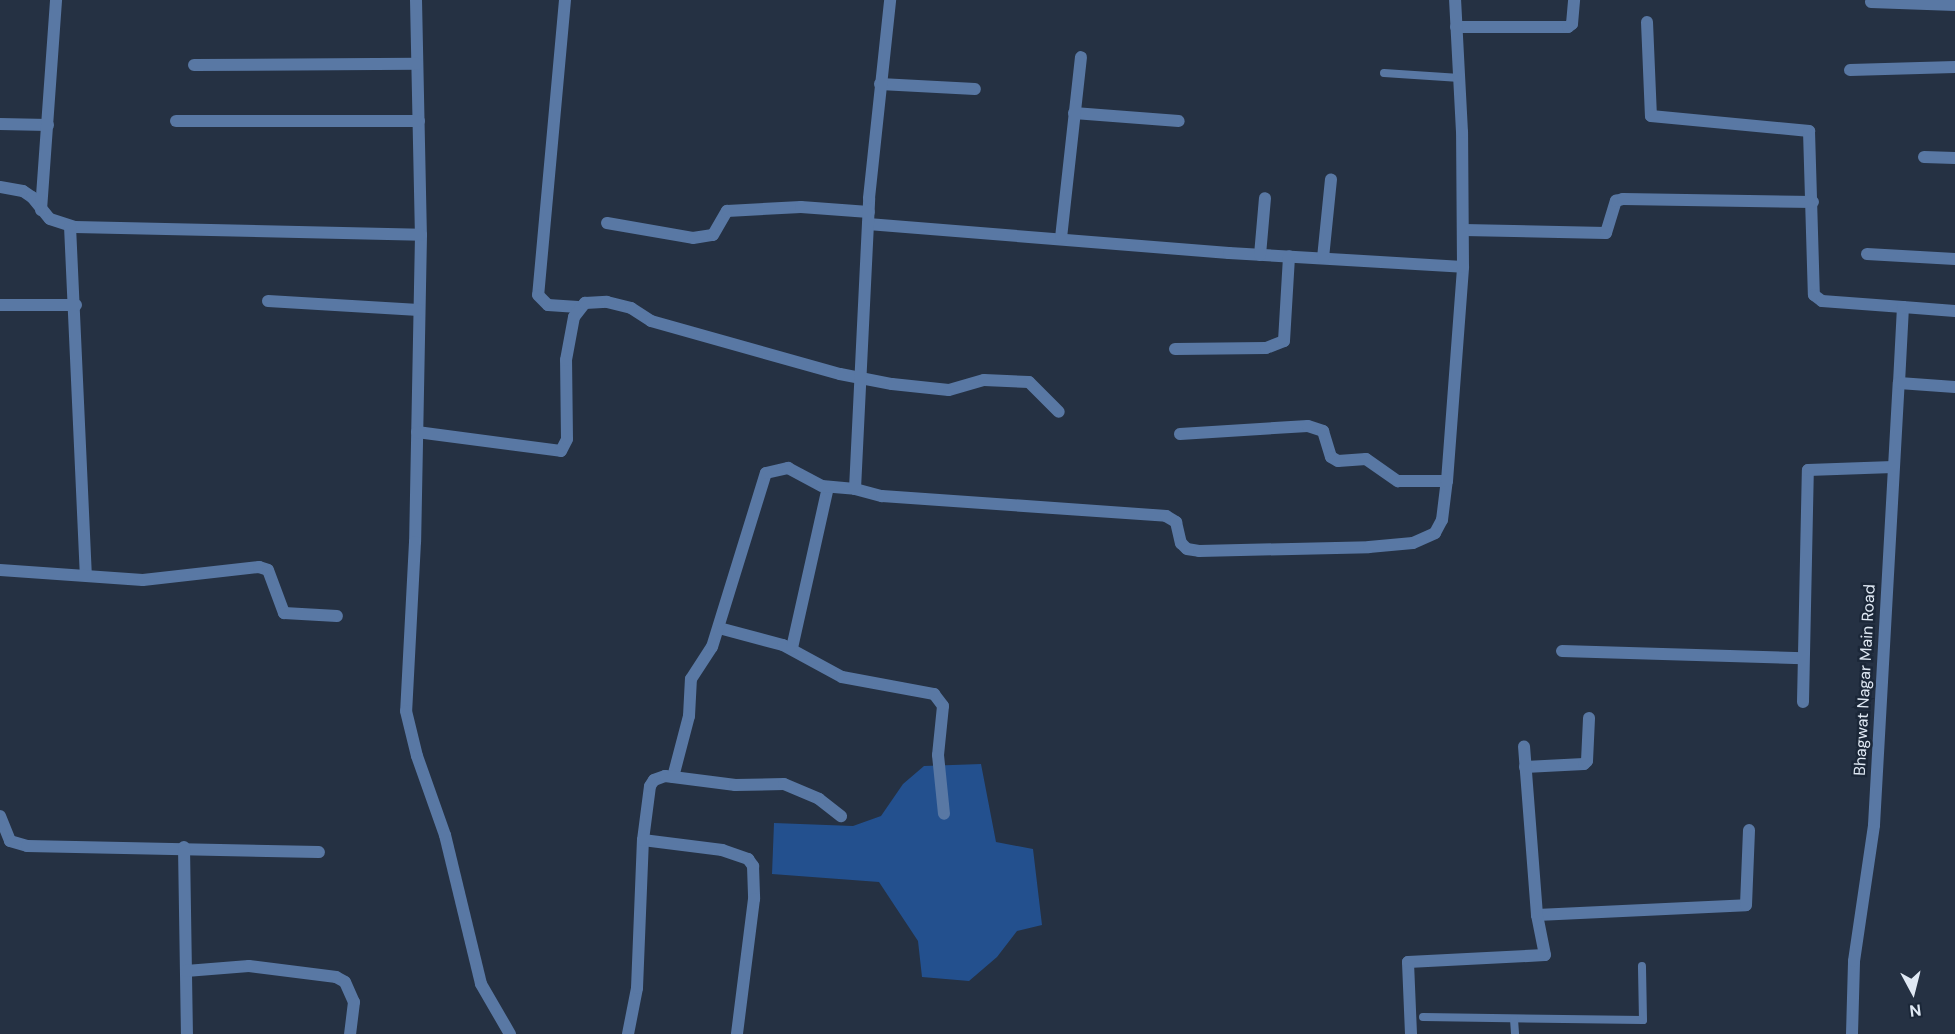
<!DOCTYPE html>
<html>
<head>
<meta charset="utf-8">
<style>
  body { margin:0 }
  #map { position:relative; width:1955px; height:1034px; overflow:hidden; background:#253143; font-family:"DM Sans",sans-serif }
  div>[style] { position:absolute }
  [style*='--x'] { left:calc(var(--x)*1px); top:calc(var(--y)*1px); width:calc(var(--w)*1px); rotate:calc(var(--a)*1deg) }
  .water>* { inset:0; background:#23508e }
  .service>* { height:8px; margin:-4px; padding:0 4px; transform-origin:4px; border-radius:4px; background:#5978a4 }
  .minor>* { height:12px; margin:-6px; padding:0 6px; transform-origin:6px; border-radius:6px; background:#5978a4 }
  span { translate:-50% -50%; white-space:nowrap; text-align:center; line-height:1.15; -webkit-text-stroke:5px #1b2738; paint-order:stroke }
  .street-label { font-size:16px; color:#e0e9f4 }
  .north { position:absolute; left:1883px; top:962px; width:60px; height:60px; -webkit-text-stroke:4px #1b2738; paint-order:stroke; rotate:173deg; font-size:16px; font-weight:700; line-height:24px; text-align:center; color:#e0e9f4 }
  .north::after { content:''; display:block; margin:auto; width:21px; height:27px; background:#e0e9f4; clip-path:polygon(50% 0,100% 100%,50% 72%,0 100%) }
</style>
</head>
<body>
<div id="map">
  <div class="water">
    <i style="clip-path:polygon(981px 764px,996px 842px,1033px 849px,1042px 925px,1017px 931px,997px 957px,969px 981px,922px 977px,918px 941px,879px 882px,772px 874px,774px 823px,853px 826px,881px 816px,903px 784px,924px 766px)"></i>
  </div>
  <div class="service">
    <i style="--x:1384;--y:73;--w:76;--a:3.8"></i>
    <i style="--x:1423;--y:1017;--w:220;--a:0.8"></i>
    <i style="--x:1643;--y:1020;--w:54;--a:-91.1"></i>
    <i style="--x:1514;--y:1019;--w:15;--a:86"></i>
  </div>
  <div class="minor">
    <i style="--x:416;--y:0;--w:235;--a:88.8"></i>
    <i style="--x:421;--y:235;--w:307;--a:91.1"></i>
    <i style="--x:415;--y:542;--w:169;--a:93"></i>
    <i style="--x:406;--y:711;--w:46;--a:76.3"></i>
    <i style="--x:417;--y:756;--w:84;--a:70.5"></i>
    <i style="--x:445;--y:835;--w:153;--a:76.4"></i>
    <i style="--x:481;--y:984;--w:58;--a:59.9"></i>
    <i style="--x:565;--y:0;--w:296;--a:95.2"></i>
    <i style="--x:538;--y:295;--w:14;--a:45"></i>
    <i style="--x:548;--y:305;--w:30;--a:4"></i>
    <i style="--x:1871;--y:2;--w:84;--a:2"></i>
    <i style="--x:1647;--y:22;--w:94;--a:87.6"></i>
    <i style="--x:1651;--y:116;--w:159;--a:5.4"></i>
    <i style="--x:1809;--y:131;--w:164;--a:88.3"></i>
    <i style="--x:1814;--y:295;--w:10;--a:37"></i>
    <i style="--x:1822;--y:301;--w:81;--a:4.2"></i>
    <i style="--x:1456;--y:27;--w:112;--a:0"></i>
    <i style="--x:1568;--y:27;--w:5;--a:-37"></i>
    <i style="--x:1572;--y:24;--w:24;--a:-85"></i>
    <i style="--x:194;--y:65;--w:223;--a:-0.3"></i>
    <i style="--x:1850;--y:70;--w:105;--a:-1.6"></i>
    <i style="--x:880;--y:84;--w:95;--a:3"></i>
    <i style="--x:1074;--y:113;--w:105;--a:4.4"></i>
    <i style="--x:176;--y:121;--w:243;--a:0"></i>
    <i style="--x:0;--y:124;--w:48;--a:1.2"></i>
    <i style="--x:1924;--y:157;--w:31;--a:2"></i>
    <i style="--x:0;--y:187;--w:23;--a:10"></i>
    <i style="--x:23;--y:191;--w:11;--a:34"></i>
    <i style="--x:32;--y:197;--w:28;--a:51"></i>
    <i style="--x:50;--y:219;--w:26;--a:18"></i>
    <i style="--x:75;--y:227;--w:346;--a:1.3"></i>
    <i style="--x:41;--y:210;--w:211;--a:-85.9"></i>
    <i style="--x:607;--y:223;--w:87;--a:9.9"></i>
    <i style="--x:693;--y:238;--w:20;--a:-9"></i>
    <i style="--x:713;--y:235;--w:28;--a:-60"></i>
    <i style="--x:727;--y:211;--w:74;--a:-3.1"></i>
    <i style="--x:801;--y:207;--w:68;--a:4.2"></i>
    <i style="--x:868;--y:224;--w:362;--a:4.6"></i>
    <i style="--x:1229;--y:253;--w:234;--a:3.4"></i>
    <i style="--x:70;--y:226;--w:349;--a:87.4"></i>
    <i style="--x:1464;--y:230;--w:142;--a:1.2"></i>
    <i style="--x:1606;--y:233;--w:34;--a:-73"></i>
    <i style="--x:1616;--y:201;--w:7;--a:-16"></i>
    <i style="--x:1623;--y:199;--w:190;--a:0.9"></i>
    <i style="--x:1061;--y:238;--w:182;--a:-83.7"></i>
    <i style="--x:1867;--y:254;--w:88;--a:3.3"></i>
    <i style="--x:1260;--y:255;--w:57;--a:-85"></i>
    <i style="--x:1323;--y:258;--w:79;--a:-84.2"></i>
    <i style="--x:268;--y:301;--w:151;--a:3.4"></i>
    <i style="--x:0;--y:305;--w:76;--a:0"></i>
    <i style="--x:1175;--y:349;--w:91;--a:-0.6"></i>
    <i style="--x:1266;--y:348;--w:19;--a:-21"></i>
    <i style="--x:1284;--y:341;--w:85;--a:-86.6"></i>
    <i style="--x:1899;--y:383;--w:76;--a:-87"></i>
    <i style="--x:1903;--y:307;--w:52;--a:4.4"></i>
    <i style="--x:417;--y:432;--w:145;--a:7.5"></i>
    <i style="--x:561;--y:451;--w:13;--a:-63"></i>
    <i style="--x:567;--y:439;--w:79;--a:-90.7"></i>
    <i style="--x:566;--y:360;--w:44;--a:-79.5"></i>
    <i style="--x:574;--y:317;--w:18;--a:-52"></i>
    <i style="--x:585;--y:303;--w:22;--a:-3"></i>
    <i style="--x:607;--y:302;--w:25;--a:14"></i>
    <i style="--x:631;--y:308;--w:24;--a:33"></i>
    <i style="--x:651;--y:321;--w:196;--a:15.7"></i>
    <i style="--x:840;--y:374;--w:53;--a:10.9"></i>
    <i style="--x:892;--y:384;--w:57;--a:6"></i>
    <i style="--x:949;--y:390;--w:36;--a:-16"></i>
    <i style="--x:984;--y:380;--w:45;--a:2.5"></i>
    <i style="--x:1029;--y:382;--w:42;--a:45"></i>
    <i style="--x:1180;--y:434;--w:128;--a:-3.6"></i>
    <i style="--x:1308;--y:426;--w:16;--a:18"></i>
    <i style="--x:1323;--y:431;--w:27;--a:73"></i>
    <i style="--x:1331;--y:457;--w:8;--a:30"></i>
    <i style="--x:1338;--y:461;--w:28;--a:-4"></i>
    <i style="--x:1366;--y:459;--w:39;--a:35"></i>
    <i style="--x:1398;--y:481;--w:49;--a:0"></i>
    <i style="--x:855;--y:489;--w:28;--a:15"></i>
    <i style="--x:882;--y:496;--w:285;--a:4"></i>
    <i style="--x:1166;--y:516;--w:12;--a:31"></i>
    <i style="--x:1176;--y:522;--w:22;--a:77"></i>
    <i style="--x:1181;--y:543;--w:8;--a:45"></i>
    <i style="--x:1187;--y:549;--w:12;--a:9"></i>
    <i style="--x:1199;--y:551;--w:170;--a:-1.3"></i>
    <i style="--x:1369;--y:547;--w:44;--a:-5.2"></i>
    <i style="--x:1413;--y:543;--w:24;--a:-24"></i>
    <i style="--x:1435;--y:533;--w:15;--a:-62"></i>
    <i style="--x:1442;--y:520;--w:39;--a:-83"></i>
    <i style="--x:1447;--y:481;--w:215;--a:-85.7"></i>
    <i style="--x:1463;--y:267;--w:135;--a:-90.4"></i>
    <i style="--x:1462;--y:132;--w:132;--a:-93"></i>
    <i style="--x:0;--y:570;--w:143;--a:4"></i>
    <i style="--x:143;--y:580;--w:117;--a:-6.4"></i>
    <i style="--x:259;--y:567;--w:9;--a:18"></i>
    <i style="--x:268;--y:570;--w:46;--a:69.6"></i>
    <i style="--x:284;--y:613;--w:53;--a:3.2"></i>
    <i style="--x:719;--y:628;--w:66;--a:14.9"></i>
    <i style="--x:783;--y:645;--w:67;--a:28.5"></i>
    <i style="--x:842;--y:677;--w:94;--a:10.5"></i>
    <i style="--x:934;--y:694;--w:15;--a:53"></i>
    <i style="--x:943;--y:706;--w:49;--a:95.8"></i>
    <i style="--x:938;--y:755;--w:59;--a:84.2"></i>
    <i style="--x:792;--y:648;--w:165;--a:-77.4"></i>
    <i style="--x:1562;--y:651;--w:241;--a:1.7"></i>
    <i style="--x:1803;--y:702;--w:232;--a:-88.8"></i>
    <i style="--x:1808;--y:470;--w:85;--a:-2"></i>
    <i style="--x:1525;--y:767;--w:59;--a:-2.9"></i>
    <i style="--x:1584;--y:764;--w:4;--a:-45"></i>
    <i style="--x:1587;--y:761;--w:43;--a:-87.3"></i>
    <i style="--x:673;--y:777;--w:63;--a:-75.3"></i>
    <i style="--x:689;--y:716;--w:37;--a:-87"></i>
    <i style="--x:691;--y:679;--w:38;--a:-57"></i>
    <i style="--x:712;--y:647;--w:182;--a:-72.8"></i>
    <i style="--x:766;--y:473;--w:23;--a:-13"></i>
    <i style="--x:788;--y:468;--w:38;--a:28"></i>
    <i style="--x:822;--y:486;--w:33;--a:5"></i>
    <i style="--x:855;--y:489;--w:291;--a:-87.2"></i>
    <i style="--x:869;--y:198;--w:199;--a:-83.9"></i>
    <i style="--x:0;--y:816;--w:27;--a:68"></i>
    <i style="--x:10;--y:841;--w:18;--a:16"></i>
    <i style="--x:27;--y:846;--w:292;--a:1.2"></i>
    <i style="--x:643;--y:840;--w:80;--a:7.2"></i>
    <i style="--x:722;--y:850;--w:28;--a:19"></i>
    <i style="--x:748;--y:859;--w:9;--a:54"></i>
    <i style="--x:753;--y:866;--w:33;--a:88"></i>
    <i style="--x:754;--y:899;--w:136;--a:97.2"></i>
    <i style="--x:184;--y:847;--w:187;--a:89.1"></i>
    <i style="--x:1537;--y:915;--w:209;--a:-2.7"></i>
    <i style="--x:1746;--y:905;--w:75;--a:-87.7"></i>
    <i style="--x:186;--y:971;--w:63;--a:-4.5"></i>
    <i style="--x:249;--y:966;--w:88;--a:7.2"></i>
    <i style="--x:336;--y:977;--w:10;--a:29"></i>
    <i style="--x:345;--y:982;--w:22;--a:66"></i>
    <i style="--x:354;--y:1002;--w:32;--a:97"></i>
    <i style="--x:628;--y:1034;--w:47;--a:-78.9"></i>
    <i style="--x:637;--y:988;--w:148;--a:-87.7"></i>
    <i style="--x:643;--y:840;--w:54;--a:-82.6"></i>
    <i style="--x:650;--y:786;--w:7;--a:-56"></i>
    <i style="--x:654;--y:780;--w:12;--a:-20"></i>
    <i style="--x:665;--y:776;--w:71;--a:7.3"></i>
    <i style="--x:735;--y:785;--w:49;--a:-1.2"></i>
    <i style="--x:784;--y:784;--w:38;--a:23"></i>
    <i style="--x:819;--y:799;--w:28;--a:38"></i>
    <i style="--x:1411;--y:1034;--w:72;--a:-92.4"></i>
    <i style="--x:1408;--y:962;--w:137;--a:-2.9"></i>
    <i style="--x:1545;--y:955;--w:41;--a:-101.3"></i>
    <i style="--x:1537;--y:915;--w:169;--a:-94.4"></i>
    <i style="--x:1852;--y:1034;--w:73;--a:-88.4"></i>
    <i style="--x:1854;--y:961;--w:137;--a:-81.6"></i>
    <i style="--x:1874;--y:825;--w:443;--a:-86.8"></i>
    <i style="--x:1899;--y:383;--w:56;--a:4.1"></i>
  </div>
  <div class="street-label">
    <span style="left:1865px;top:680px;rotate:-87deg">Bhagwat Nagar Main Road</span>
  </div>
  <div class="north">N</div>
</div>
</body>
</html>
